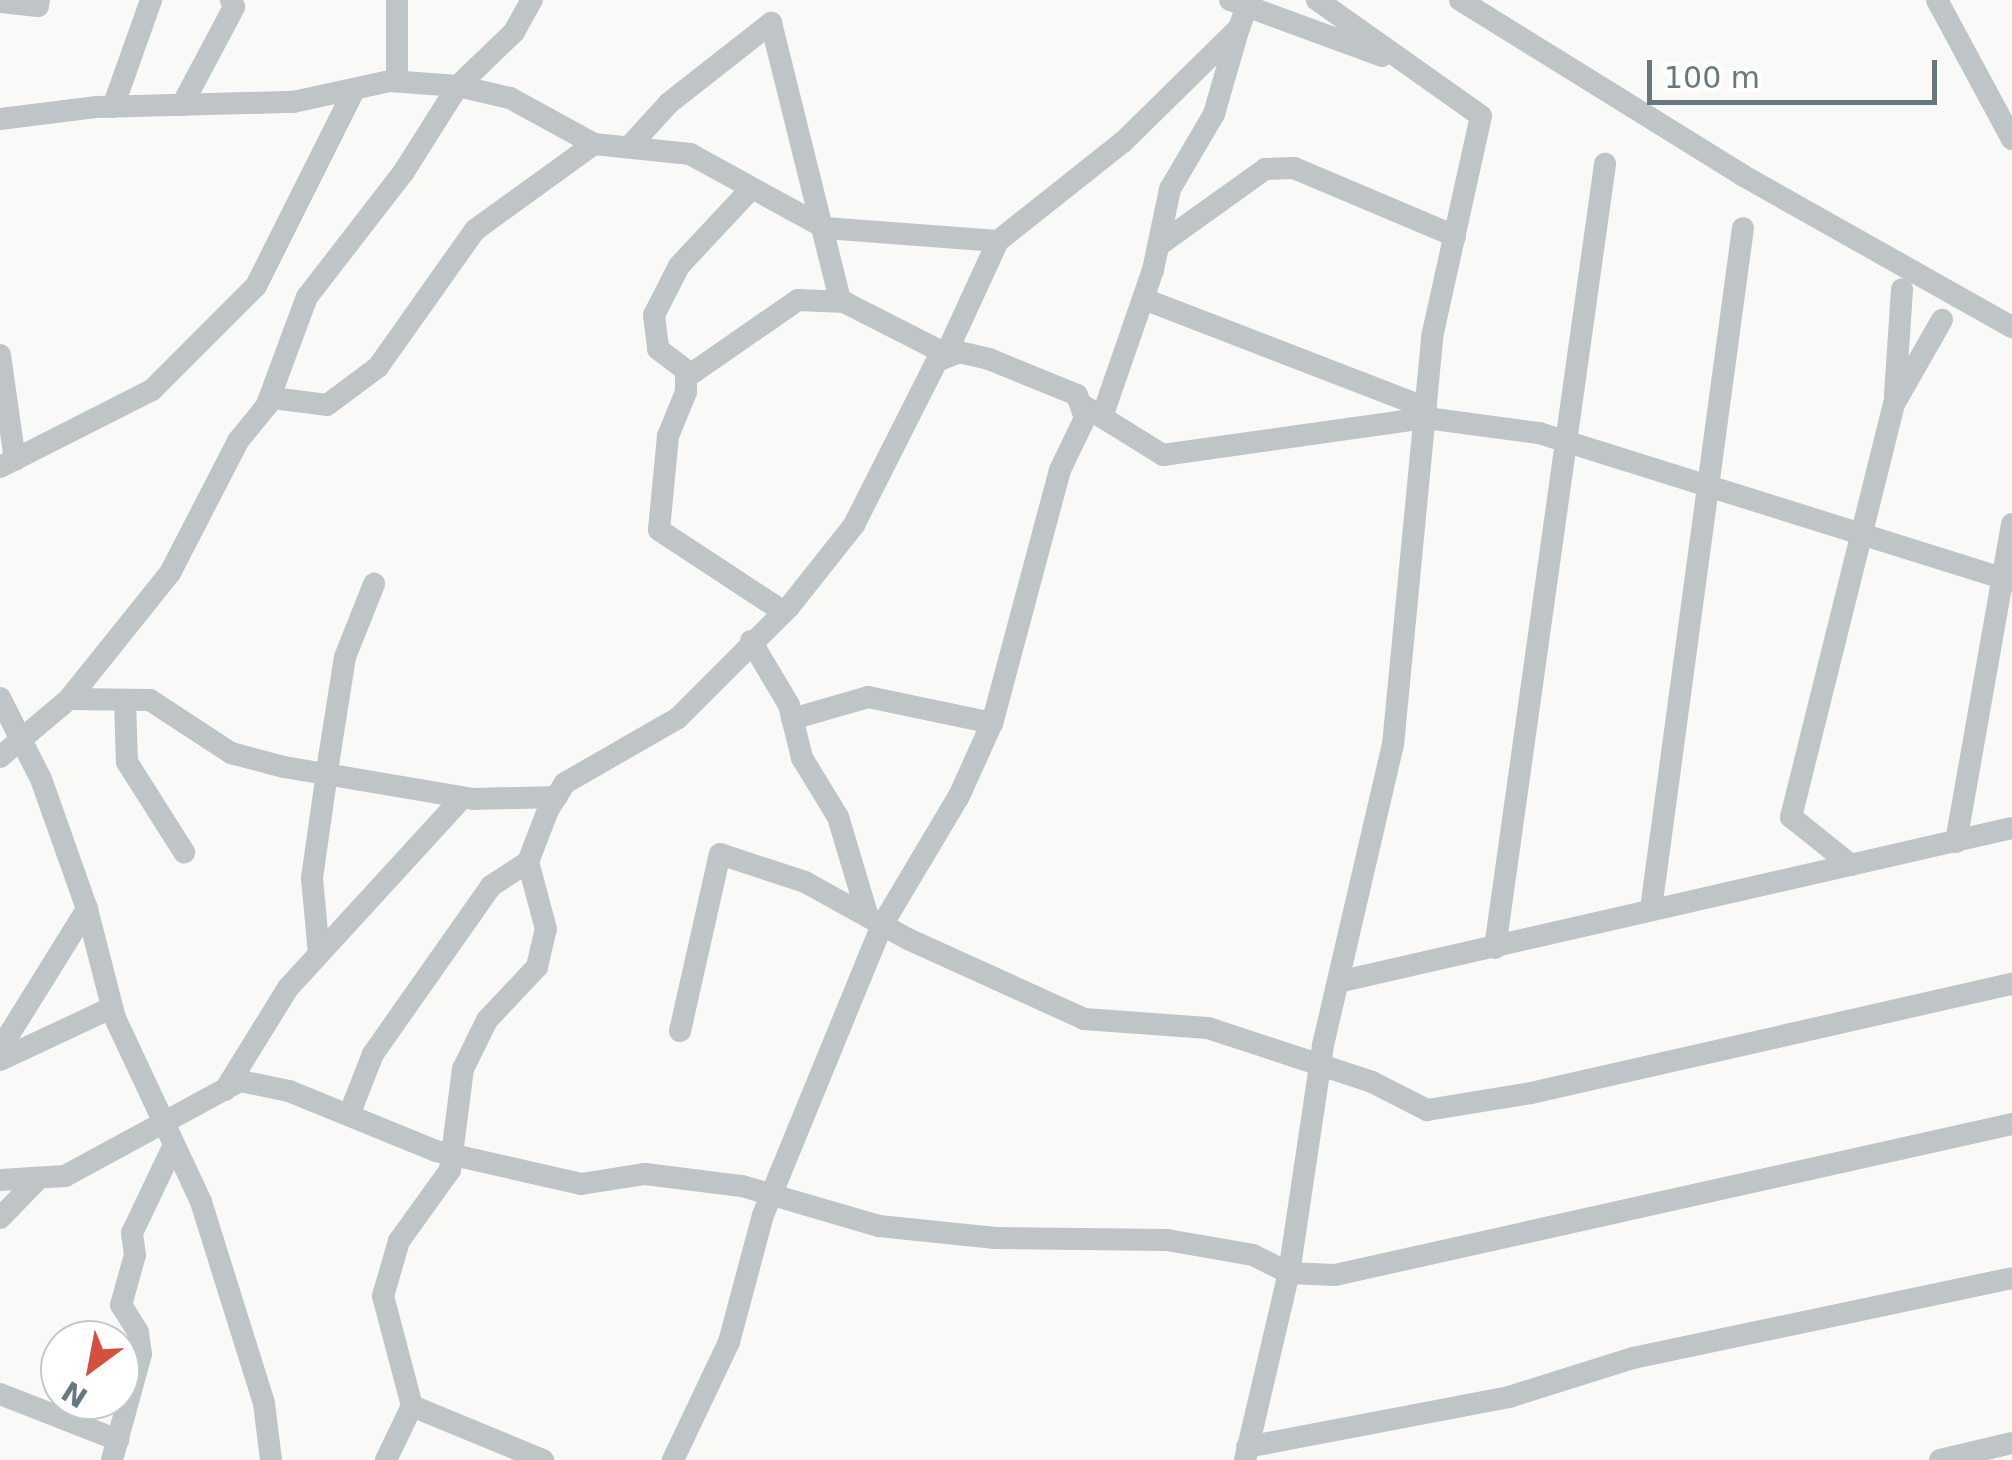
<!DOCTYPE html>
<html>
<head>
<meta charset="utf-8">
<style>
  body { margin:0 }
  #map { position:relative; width:2012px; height:1460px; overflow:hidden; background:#f9f9f8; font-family:"DejaVu Sans",sans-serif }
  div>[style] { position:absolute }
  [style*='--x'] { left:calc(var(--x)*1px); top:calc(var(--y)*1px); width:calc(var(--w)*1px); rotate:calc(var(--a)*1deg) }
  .minor>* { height:22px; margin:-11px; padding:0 11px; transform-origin:11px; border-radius:11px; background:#bfc4c7 }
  span { translate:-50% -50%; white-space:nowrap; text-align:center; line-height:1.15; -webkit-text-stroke:10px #fff; paint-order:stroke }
  .north { position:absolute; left:40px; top:1320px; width:100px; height:100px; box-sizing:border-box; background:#fff; border:2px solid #c2c9cc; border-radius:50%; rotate:212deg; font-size:28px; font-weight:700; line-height:40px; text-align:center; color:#667880 }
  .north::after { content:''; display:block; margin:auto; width:35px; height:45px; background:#d4503d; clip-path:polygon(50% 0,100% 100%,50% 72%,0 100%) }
  .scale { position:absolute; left:1647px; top:60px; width:290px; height:45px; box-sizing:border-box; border:5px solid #667880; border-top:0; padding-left:12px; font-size:30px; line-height:35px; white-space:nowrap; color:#667880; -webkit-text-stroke:8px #fff; paint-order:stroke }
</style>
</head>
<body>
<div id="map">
  <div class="minor">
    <i style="--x:1230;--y:0;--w:162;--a:20.2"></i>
    <i style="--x:1460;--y:0;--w:332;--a:31.8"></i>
    <i style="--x:1742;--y:175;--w:310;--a:29.4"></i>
    <i style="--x:1937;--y:0;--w:158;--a:61.7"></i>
    <i style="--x:0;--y:2;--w:38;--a:6"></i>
    <i style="--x:38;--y:6;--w:6;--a:-81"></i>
    <i style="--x:397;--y:81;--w:81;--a:-90"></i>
    <i style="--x:182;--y:105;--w:111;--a:-62"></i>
    <i style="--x:234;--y:7;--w:8;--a:-113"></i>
    <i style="--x:113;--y:107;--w:114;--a:-70.4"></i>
    <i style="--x:0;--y:119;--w:98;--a:-7.1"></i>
    <i style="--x:97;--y:107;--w:196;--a:-1.5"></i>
    <i style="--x:293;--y:102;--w:99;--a:-12.2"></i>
    <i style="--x:390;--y:81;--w:68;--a:4.2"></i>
    <i style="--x:458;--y:86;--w:53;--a:13"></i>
    <i style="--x:510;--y:98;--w:96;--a:28.7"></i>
    <i style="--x:594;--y:144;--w:97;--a:5.9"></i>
    <i style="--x:690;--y:154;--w:154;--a:28.7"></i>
    <i style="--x:825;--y:228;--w:173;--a:4.3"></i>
    <i style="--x:998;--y:241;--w:159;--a:-38.4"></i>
    <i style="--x:1123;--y:142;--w:163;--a:-44.5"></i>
    <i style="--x:1239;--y:28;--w:30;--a:-70"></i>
    <i style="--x:629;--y:147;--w:59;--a:-47.7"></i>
    <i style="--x:669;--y:103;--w:130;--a:-38.1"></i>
    <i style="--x:771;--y:23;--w:285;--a:76"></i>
    <i style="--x:840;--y:300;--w:119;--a:27"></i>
    <i style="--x:946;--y:354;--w:124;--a:-65.3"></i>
    <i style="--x:750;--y:190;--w:104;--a:133.1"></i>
    <i style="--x:679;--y:266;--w:55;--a:117"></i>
    <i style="--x:654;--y:315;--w:34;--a:83"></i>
    <i style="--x:658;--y:349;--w:41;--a:37.1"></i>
    <i style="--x:691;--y:374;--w:130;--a:-34.7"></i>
    <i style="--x:798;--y:300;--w:47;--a:2.4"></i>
    <i style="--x:1159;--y:245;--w:130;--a:-35.6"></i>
    <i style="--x:1265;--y:169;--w:29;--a:-2"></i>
    <i style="--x:1294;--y:168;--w:175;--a:22.9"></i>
    <i style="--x:1144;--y:299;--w:302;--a:21.1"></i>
    <i style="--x:0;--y:355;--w:106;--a:81.9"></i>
    <i style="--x:686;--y:370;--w:22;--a:90"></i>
    <i style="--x:686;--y:392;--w:48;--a:112.2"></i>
    <i style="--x:668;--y:436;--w:94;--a:95.5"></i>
    <i style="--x:659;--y:530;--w:149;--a:33.3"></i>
    <i style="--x:1895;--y:395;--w:106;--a:-86.2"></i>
    <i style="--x:1084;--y:406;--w:93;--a:31.8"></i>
    <i style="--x:1163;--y:455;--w:266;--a:-8"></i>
    <i style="--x:1426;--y:418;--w:114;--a:7.6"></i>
    <i style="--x:1539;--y:433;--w:496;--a:17.4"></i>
    <i style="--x:266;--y:407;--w:117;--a:-69.6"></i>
    <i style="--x:307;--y:297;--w:157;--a:-52.3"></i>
    <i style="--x:403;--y:173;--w:103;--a:-57.7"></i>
    <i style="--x:458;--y:86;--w:78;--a:-44"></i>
    <i style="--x:514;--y:32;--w:37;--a:-61"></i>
    <i style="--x:1102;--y:417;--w:156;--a:-70.9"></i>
    <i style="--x:1153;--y:270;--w:83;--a:-78.1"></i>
    <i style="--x:1170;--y:189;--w:87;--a:-59.6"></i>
    <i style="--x:1214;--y:114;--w:86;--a:-73.9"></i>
    <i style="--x:0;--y:467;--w:170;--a:-26.9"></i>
    <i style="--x:152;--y:390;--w:147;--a:-45"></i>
    <i style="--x:256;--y:286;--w:219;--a:-63.4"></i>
    <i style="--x:751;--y:641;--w:74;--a:59.3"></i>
    <i style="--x:789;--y:705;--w:55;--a:76.2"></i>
    <i style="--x:802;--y:758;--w:69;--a:58.6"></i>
    <i style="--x:838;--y:817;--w:104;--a:73.3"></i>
    <i style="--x:0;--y:698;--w:91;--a:63.2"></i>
    <i style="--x:41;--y:779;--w:138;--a:70.5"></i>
    <i style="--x:87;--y:909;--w:113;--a:75.6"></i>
    <i style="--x:115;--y:1018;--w:203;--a:64.9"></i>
    <i style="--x:201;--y:1202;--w:211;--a:72.6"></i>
    <i style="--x:264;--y:1403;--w:57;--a:83"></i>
    <i style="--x:69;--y:699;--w:81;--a:0.7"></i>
    <i style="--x:150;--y:700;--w:97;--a:33.2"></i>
    <i style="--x:231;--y:753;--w:55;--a:14.8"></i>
    <i style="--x:284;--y:767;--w:192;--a:9.6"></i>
    <i style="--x:473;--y:799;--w:84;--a:-1.4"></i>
    <i style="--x:125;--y:700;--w:62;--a:88.2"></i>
    <i style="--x:127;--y:762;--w:107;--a:57.7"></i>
    <i style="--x:792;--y:719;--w:79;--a:-16.1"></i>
    <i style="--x:868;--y:697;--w:127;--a:11.8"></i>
    <i style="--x:0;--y:757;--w:90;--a:-40"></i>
    <i style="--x:69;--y:699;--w:161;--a:-51.3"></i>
    <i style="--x:170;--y:573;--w:148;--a:-62.7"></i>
    <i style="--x:238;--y:441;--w:55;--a:-50.9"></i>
    <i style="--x:273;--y:398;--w:54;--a:7.4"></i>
    <i style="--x:327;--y:405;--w:64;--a:-36.7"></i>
    <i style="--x:378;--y:367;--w:168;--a:-54.7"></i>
    <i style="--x:475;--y:230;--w:147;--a:-35.9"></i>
    <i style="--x:1956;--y:842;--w:323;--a:-80"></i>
    <i style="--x:1851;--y:865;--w:77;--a:-141.3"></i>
    <i style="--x:1791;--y:817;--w:426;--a:-76"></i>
    <i style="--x:1894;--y:404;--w:97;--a:-60.3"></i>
    <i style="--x:1651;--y:909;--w:687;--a:-82.31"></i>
    <i style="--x:1495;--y:948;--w:792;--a:-82.01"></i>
    <i style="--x:319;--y:954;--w:76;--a:-95.3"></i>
    <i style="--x:312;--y:878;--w:121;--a:-81.9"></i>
    <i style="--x:329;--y:758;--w:102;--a:-81"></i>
    <i style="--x:345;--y:657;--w:79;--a:-68.3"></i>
    <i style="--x:1338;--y:982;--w:691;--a:-12.87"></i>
    <i style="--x:680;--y:1031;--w:181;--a:-77.3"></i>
    <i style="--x:720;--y:854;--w:89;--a:18.2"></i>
    <i style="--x:805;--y:882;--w:118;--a:29"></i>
    <i style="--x:908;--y:939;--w:193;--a:24.4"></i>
    <i style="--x:1084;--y:1019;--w:124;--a:4.2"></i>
    <i style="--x:1208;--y:1028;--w:173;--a:18.2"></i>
    <i style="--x:1372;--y:1082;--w:62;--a:27"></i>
    <i style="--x:1427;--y:1110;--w:105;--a:-9.3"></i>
    <i style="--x:1531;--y:1093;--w:493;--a:-12.8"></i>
    <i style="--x:0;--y:1049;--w:165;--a:-58.1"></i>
    <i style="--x:0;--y:1060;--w:123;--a:-25.1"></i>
    <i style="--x:225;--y:1090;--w:120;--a:-58.3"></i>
    <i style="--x:288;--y:988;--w:258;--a:-47.5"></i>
    <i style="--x:349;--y:1115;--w:66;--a:-68.5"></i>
    <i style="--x:373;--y:1054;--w:205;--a:-54.9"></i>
    <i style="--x:491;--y:886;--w:44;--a:-33"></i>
    <i style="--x:0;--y:1180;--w:65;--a:-3.5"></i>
    <i style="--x:65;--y:1176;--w:199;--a:-28.5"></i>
    <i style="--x:240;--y:1081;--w:50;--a:11.5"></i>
    <i style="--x:289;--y:1091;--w:159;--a:22.2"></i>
    <i style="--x:436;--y:1151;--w:149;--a:12.8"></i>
    <i style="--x:581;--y:1184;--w:65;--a:-8.9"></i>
    <i style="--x:645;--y:1174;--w:98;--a:7.1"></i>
    <i style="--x:742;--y:1186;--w:143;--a:16.3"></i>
    <i style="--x:879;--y:1226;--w:117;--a:5.9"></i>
    <i style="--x:995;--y:1238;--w:172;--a:0.7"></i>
    <i style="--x:1167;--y:1240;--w:87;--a:9.9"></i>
    <i style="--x:1253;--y:1255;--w:40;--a:26.6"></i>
    <i style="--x:1289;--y:1273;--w:46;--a:2.5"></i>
    <i style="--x:1335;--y:1275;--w:694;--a:-12.57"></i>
    <i style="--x:0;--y:1218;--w:56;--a:-45.7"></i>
    <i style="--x:0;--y:1394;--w:127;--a:21.3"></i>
    <i style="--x:412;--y:1406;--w:142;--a:22.4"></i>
    <i style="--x:1247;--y:1447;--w:267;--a:-10.8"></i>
    <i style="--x:1509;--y:1397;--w:130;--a:-17.5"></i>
    <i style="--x:1633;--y:1358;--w:387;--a:-11.9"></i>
    <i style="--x:112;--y:1460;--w:110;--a:-74.7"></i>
    <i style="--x:141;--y:1354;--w:22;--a:-98"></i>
    <i style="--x:138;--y:1332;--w:32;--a:-122"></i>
    <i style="--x:121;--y:1305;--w:52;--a:-74.4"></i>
    <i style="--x:135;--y:1255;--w:22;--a:-98"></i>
    <i style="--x:132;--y:1233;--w:93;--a:-64.5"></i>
    <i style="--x:386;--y:1460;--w:60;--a:-64.3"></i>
    <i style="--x:412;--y:1406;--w:114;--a:-104.8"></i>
    <i style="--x:383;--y:1296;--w:57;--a:-73.8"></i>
    <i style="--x:399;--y:1241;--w:87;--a:-54.3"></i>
    <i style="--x:450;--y:1170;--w:102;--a:-82.7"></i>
    <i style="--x:463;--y:1069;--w:55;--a:-63.9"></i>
    <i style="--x:487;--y:1020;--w:73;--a:-46.7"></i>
    <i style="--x:537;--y:967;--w:39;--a:-77"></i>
    <i style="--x:546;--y:929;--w:69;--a:-105"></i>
    <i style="--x:528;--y:862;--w:56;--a:-69"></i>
    <i style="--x:548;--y:810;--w:32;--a:-58"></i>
    <i style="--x:565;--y:783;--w:130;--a:-29.9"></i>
    <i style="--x:678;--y:718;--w:157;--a:-45"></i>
    <i style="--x:789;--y:607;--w:105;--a:-51.6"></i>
    <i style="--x:854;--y:525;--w:184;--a:-63.2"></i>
    <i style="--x:937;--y:361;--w:24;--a:-22"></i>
    <i style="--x:959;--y:352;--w:31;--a:13"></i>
    <i style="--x:989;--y:359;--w:95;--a:22.2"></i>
    <i style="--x:1077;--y:395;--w:24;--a:71"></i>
    <i style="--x:1085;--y:418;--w:58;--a:115.7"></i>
    <i style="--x:1060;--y:470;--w:262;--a:105"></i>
    <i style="--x:992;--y:723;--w:80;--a:114.3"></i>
    <i style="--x:959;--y:796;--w:150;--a:120.8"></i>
    <i style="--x:882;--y:925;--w:313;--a:112.3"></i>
    <i style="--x:763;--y:1215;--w:131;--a:105"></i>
    <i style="--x:729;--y:1342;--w:131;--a:115.4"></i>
    <i style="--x:1245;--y:1460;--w:192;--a:-76.8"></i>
    <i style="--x:1289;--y:1273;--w:231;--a:-81.5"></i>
    <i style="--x:1323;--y:1045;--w:308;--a:-76.9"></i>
    <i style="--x:1393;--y:745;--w:410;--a:-84.5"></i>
    <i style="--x:1432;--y:337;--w:226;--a:-77.5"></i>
    <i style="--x:1481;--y:116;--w:201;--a:-144.7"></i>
    <i style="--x:1940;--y:1460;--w:74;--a:-13.3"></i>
  </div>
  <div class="north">N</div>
  <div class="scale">100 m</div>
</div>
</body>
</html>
